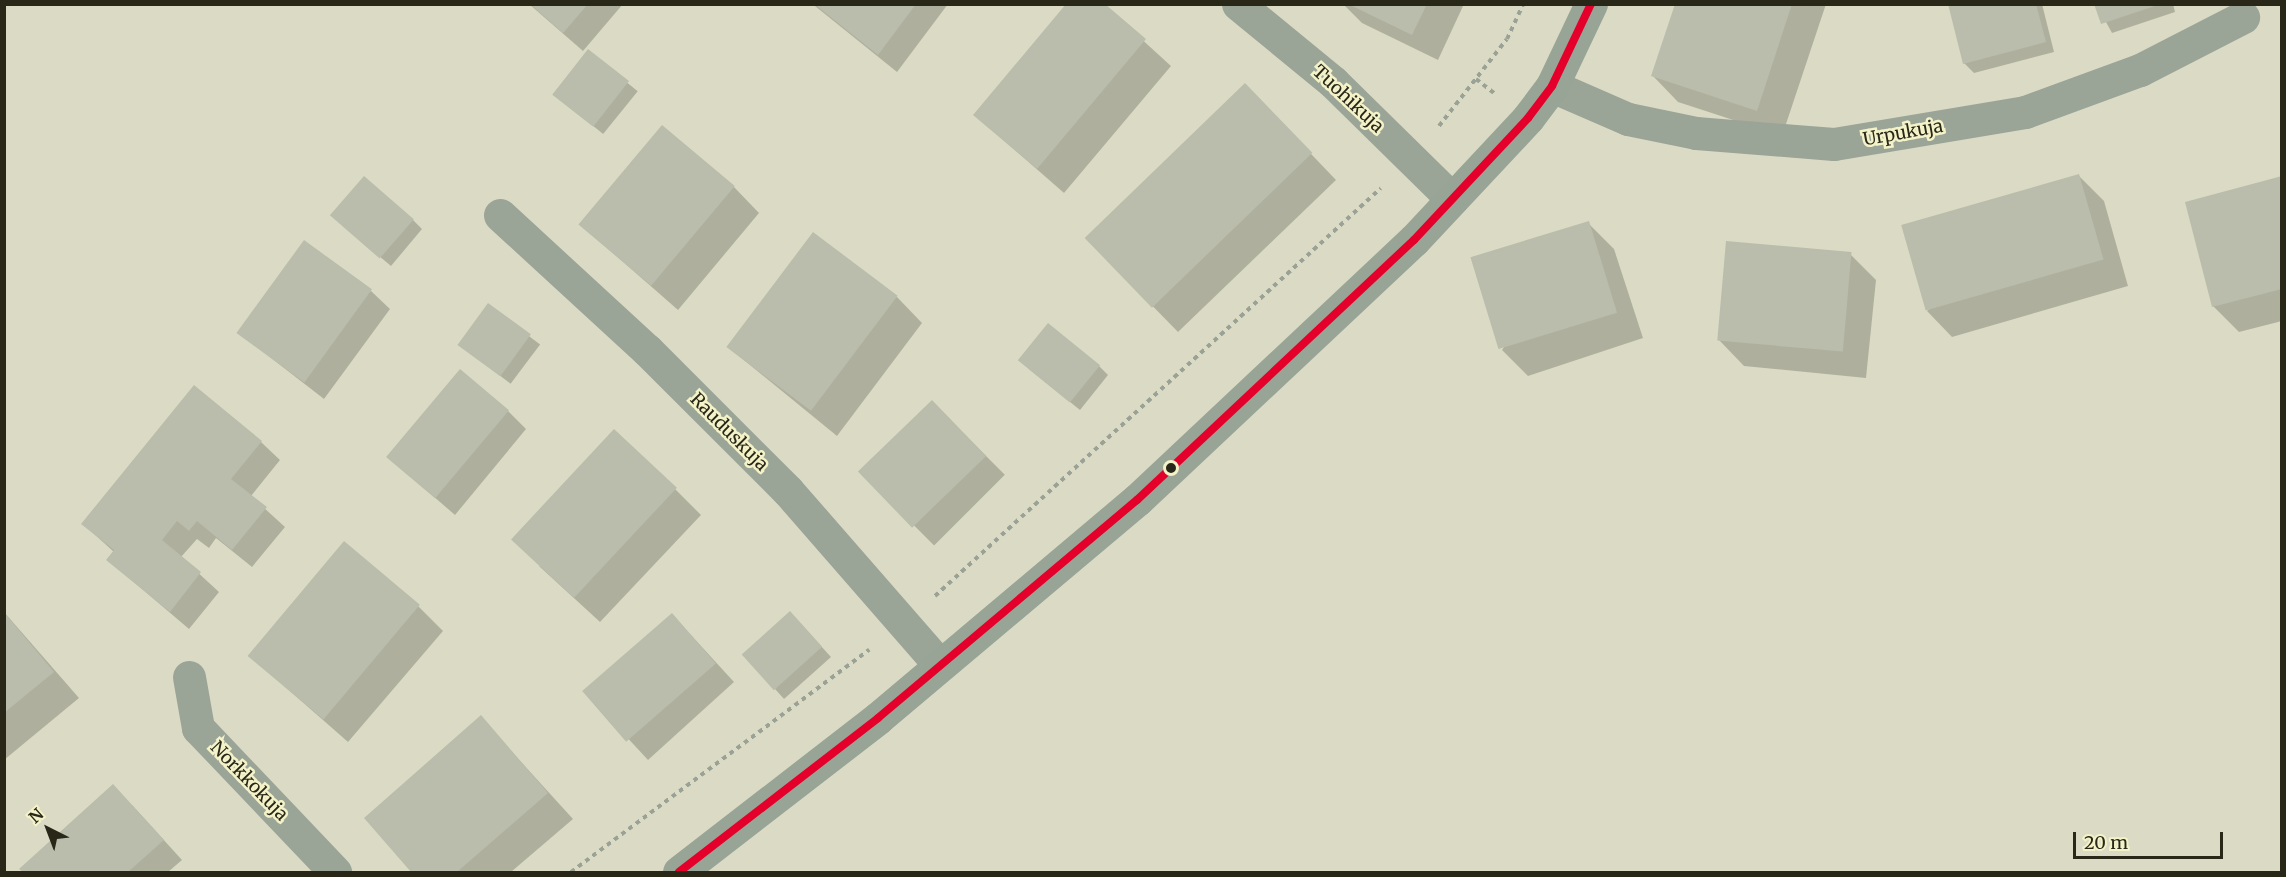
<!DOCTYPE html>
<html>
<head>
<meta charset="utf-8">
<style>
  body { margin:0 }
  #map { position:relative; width:2286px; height:877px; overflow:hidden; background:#dbdbc5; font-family:Merriweather,serif }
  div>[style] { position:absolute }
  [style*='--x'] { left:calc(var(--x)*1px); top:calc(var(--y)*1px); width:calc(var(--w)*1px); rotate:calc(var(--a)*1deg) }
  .shadow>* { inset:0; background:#0003; transform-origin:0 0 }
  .building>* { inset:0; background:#babdac; transform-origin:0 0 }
  .path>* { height:4px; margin-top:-2px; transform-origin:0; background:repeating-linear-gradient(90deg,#9aa195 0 4.5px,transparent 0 9px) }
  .street>* { height:33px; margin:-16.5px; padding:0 16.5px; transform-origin:16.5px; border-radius:16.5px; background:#9aa597 }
  .secondary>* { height:33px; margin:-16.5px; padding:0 16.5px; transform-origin:16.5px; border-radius:16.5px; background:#98a495 }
  .bus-1>* { height:8px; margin:-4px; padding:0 4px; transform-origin:4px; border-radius:4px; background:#e4002b }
  .dots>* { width:16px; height:16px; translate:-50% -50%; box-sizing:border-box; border:3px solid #f3f2c8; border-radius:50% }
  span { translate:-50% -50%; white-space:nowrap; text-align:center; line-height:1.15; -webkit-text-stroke:5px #f3f2c8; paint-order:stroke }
  .street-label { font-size:18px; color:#282718 }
  .frame { position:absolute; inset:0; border:6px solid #282718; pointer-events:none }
  .north { position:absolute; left:18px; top:799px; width:60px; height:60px; -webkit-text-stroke:4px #f3f2c8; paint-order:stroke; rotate:318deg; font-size:16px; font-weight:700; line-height:24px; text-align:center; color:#282718 }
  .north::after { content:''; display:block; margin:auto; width:21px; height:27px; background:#282718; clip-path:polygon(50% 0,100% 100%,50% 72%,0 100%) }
  .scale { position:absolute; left:2073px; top:832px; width:150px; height:27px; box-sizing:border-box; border:3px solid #282718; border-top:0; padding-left:8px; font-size:18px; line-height:21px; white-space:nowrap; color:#282718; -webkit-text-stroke:4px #f3f2c8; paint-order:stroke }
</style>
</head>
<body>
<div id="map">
  <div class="shadow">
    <i style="clip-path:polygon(529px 4px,623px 4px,583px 51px)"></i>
    <i style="clip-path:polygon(948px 4px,897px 72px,815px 6px,815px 4px)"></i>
    <i style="clip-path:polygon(1103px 4px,1171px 66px,1064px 193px,975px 115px)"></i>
    <i style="clip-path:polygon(1343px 4px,1464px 4px,1438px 60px,1362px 23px)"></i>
    <i style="clip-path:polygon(1676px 4px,1826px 4px,1782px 136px,1678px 102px,1653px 76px)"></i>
    <i style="clip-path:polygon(1949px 4px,2042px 4px,2054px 52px,1974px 73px,1964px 63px)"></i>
    <i style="clip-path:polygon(2096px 4px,2173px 4px,2175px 12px,2112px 33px)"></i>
    <i style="left:588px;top:51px;width:64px;height:55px;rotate:39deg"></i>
    <i style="clip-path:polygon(1270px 111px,1336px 180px,1178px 332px,1086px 238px)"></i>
    <i style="clip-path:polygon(2078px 175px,2104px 201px,2128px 286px,1952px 337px,1927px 311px)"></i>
    <i style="clip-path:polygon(2282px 178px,2282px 321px,2239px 332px,2213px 306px)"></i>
    <i style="clip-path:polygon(734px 187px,759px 213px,678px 310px,581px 225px)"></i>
    <i style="clip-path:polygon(413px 220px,422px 229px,391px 266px,342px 225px)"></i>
    <i style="clip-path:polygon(1588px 223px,1614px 249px,1643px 338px,1528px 376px,1502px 350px)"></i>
    <i style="clip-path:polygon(1850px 254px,1876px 280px,1866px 378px,1744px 366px,1719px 340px)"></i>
    <i style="clip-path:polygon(371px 291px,390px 309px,324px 399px,239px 333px)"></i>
    <i style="clip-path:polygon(897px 297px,922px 323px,837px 436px,728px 347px)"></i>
    <i style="left:489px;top:306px;width:64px;height:49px;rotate:37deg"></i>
    <i style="clip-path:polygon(1099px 366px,1108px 375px,1080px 410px,1029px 369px)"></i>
    <i style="left:932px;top:402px;width:103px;height:100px;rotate:45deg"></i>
    <i style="clip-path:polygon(508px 411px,526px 429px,455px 515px,389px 458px)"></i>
    <i style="clip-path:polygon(261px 442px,280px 460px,251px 496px,285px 527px,252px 567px,216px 538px,209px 548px,197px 539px,181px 557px,219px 592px,189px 629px,108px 560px,114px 552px,83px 524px)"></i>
    <i style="clip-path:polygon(675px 489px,701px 515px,600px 622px,539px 566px)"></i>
    <i style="clip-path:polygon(418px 606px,443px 631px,348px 742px,249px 655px)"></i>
    <i style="clip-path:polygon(4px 612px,79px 698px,4px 760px)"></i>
    <i style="clip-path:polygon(799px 622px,831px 657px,784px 699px,775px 689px)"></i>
    <i style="clip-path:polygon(690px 634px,734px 682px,648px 760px,585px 692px)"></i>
    <i style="clip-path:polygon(481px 718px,573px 819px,511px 872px,413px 872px,366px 818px)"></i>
    <i style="clip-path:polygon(132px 805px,182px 860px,168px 872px,21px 869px)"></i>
  </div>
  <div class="building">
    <i style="clip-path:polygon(530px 4px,588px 4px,563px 33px)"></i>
    <i style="clip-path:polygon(814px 4px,916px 4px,878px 55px)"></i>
    <i style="clip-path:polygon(1066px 4px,1105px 4px,1146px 39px,1037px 169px,973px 115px)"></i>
    <i style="clip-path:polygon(1348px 4px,1427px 4px,1412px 35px)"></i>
    <i style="clip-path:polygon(1675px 4px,1792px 4px,1757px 111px,1651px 76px)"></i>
    <i style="clip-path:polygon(1948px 4px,2036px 4px,2046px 42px,1963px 64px)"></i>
    <i style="clip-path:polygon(2094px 4px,2158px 4px,2158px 5px,2101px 24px)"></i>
    <i style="left:588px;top:49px;width:52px;height:58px;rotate:38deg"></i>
    <i style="left:1245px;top:83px;width:97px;height:223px;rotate:46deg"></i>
    <i style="left:662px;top:125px;width:95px;height:130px;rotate:40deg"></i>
    <i style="left:2079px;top:174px;width:89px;height:185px;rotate:74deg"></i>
    <i style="left:364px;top:176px;width:66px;height:52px;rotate:41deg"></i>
    <i style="clip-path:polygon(2282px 176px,2282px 289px,2212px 307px,2185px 202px)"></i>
    <i style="left:1589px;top:221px;width:96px;height:124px;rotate:73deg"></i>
    <i style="left:813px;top:232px;width:106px;height:144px;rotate:37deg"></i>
    <i style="left:304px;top:240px;width:84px;height:115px;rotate:36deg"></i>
    <i style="left:1726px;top:241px;width:126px;height:100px;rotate:5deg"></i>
    <i style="left:488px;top:303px;width:53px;height:52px;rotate:36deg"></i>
    <i style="left:1048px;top:323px;width:67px;height:48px;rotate:39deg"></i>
    <i style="left:460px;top:369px;width:64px;height:115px;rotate:40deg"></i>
    <i style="clip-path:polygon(194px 385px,262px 441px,231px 479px,267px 507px,232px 550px,197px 521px,189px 531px,177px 521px,162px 540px,201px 572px,170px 612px,106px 560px,114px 550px,81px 524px)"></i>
    <i style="left:932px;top:400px;width:78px;height:103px;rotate:46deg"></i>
    <i style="left:614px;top:429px;width:86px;height:151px;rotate:43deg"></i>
    <i style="left:344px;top:541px;width:99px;height:150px;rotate:40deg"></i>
    <i style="left:790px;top:611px;width:48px;height:65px;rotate:48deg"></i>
    <i style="clip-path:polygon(4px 612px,54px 672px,4px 713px)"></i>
    <i style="left:672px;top:613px;width:67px;height:119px;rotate:49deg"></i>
    <i style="clip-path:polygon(481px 715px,548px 793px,457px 872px,411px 872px,364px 818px)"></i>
    <i style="clip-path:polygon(113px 784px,164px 840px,128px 872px,23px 872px,19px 869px)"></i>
  </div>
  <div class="path">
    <i style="--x:1476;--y:79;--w:23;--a:38"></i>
    <i style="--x:1439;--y:126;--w:110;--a:-52"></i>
    <i style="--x:1507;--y:39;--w:38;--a:-65"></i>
    <i style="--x:935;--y:596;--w:604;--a:-42.45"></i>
    <i style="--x:571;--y:872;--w:372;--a:-36.7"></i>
  </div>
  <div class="street">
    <i style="--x:1238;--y:4;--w:123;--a:39.4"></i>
    <i style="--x:1333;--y:82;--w:167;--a:44.5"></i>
    <i style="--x:1552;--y:86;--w:83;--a:23.5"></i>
    <i style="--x:1628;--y:119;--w:69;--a:11.6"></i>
    <i style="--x:1696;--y:133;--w:138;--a:4.6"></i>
    <i style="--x:1834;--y:144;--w:194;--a:-9.5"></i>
    <i style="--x:2025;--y:112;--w:122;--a:-20.1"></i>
    <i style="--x:2140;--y:70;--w:116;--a:-27.2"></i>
    <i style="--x:500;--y:215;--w:200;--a:42.6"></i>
    <i style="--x:647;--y:350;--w:199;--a:45"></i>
    <i style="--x:788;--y:491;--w:231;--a:48.9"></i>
    <i style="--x:189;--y:677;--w:52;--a:80"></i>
    <i style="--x:198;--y:728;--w:199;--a:46.4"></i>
  </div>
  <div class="secondary">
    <i style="--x:679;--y:872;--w:252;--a:-37.7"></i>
    <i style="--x:878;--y:718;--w:339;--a:-40.1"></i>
    <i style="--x:1137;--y:500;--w:380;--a:-43.2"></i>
    <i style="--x:1414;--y:240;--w:167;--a:-46.9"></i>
    <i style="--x:1528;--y:118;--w:40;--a:-53"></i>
    <i style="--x:1552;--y:86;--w:91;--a:-64.6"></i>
  </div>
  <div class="bus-1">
    <i style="--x:679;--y:872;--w:252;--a:-37.7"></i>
    <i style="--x:878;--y:718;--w:339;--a:-40.1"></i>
    <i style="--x:1137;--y:500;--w:380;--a:-43.2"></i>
    <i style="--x:1414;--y:240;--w:167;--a:-46.9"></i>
    <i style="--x:1528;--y:118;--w:40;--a:-53"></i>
    <i style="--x:1552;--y:86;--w:91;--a:-64.6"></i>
  </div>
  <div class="dots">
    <i style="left:1171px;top:468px;background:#282718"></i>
  </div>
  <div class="street-label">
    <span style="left:1348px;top:99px;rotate:43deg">Tuohikuja</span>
    <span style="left:1903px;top:133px;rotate:-10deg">Urpukuja</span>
    <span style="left:729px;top:432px;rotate:45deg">Rauduskuja</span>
    <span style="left:249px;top:781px;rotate:46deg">Norkkokuja</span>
  </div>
  <div class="frame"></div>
  <div class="north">N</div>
  <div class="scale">20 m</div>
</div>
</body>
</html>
